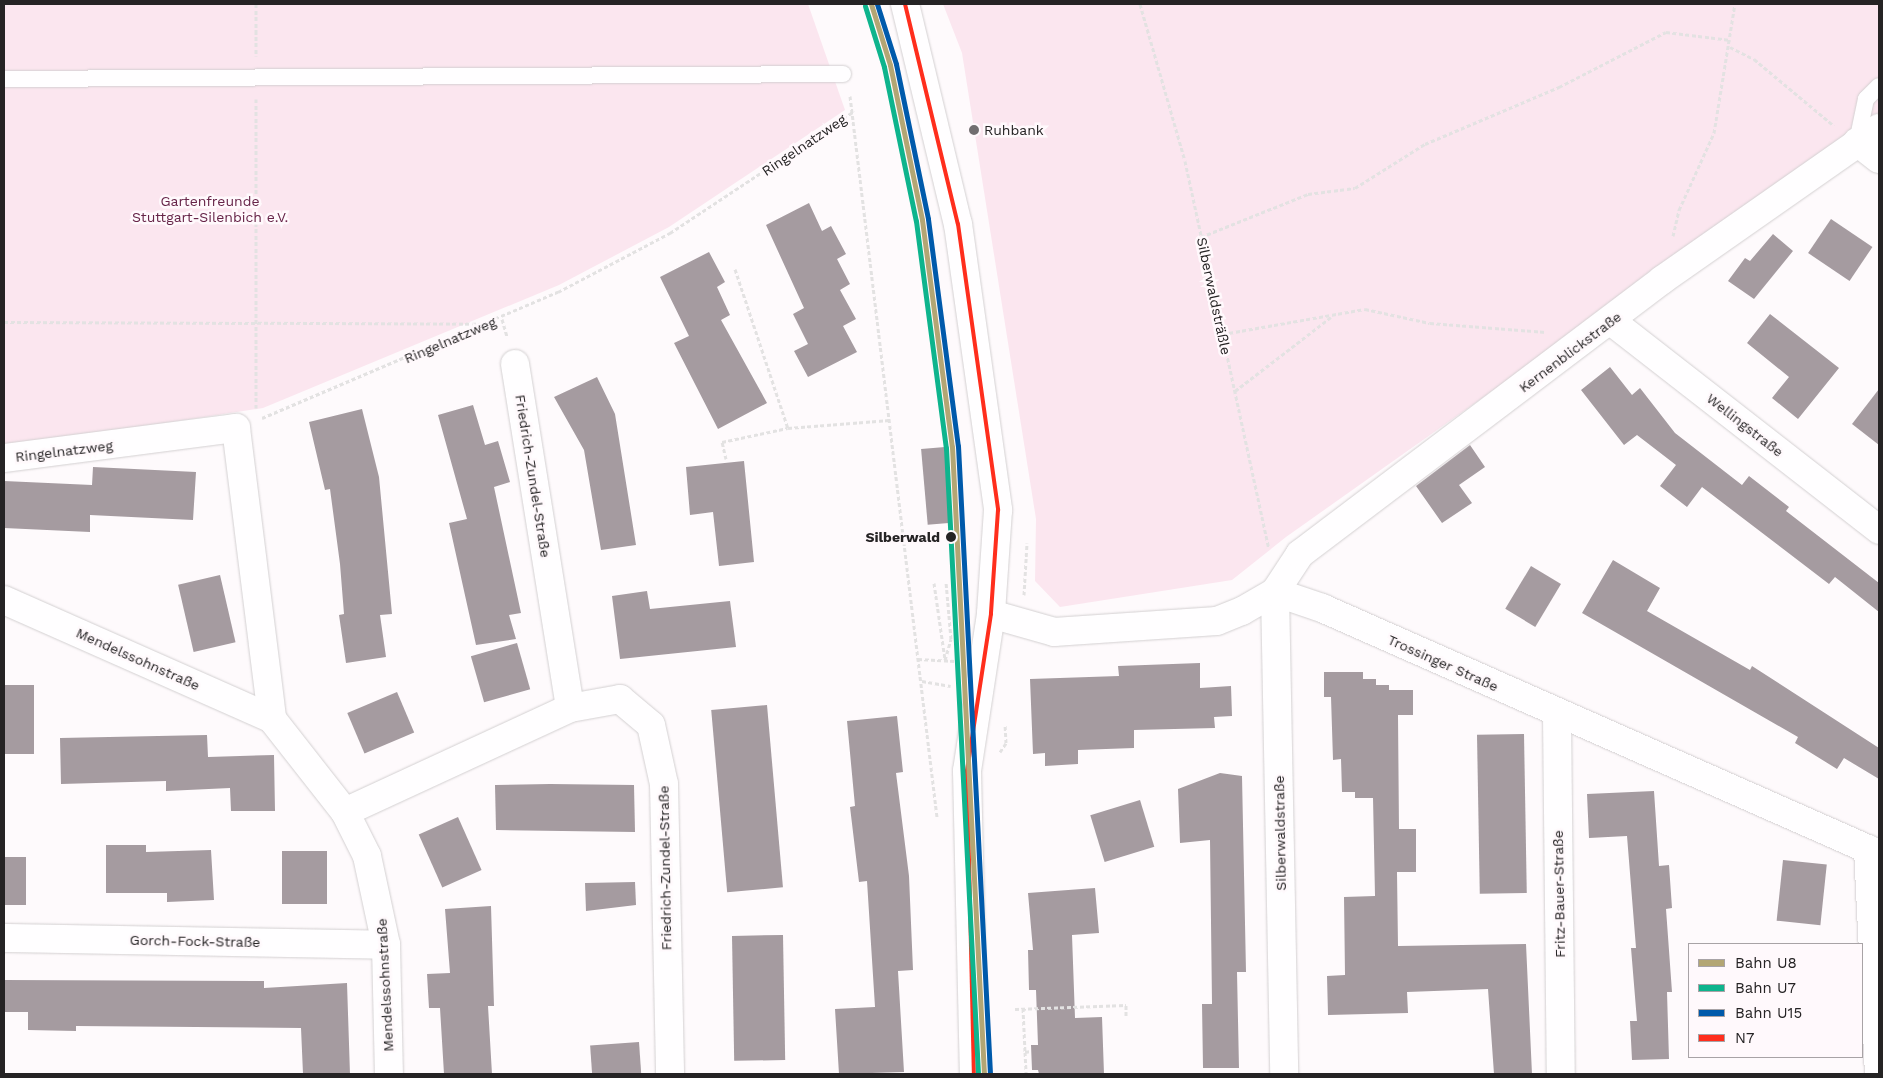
<!DOCTYPE html>
<html>
<head>
<meta charset="utf-8">
<style>
  body { margin:0 }
  #map { position:relative; width:1883px; height:1078px; overflow:hidden; background:#fefafc; font-family:"Work Sans",sans-serif }
  div>[style] { position:absolute }
  [style*='--x'] { left:calc(var(--x)*1px); top:calc(var(--y)*1px); width:calc(var(--w)*1px); rotate:calc(var(--a)*1deg) }
  .green>* { inset:0; background:#fbe6ef }
  .building>* { inset:0; background:#a59ba0; transform-origin:0 0 }
  .path>* { height:3px; margin-top:-1.5px; transform-origin:0; background:repeating-linear-gradient(90deg,#e3e2e2 0 4px,transparent 0 6.5px) }
  .roads { filter:drop-shadow(0 0 1px #d3d0d1) drop-shadow(0 0 1px #d3d0d1) }
  .service>* { height:16px; margin:-8px; padding:0 8px; transform-origin:8px; border-radius:8px; background:#fffeff }
  .minor>* { height:28px; margin:-14px; padding:0 14px; transform-origin:14px; border-radius:14px; background:#fffeff }
  .secondary>* { height:28px; margin:-14px; padding:0 14px; transform-origin:14px; border-radius:14px; background:#fffeff }
  .bus-1>* { height:4px; margin:-2px; padding:0 2px; transform-origin:2px; border-radius:2px; background:#ff2e1d }
  .rail-1>* { height:5px; margin:-2.5px; padding:0 2.5px; transform-origin:2.5px; border-radius:2.5px; background:#b3a674 }
  .rail-2>* { height:5px; margin:-2.5px; padding:0 2.5px; transform-origin:2.5px; border-radius:2.5px; background:#0eb48d }
  .rail-3>* { height:5px; margin:-2.5px; padding:0 2.5px; transform-origin:2.5px; border-radius:2.5px; background:#005aab }
  .dots>* { width:14px; height:14px; translate:-50% -50%; box-sizing:border-box; border:2px solid #fff9fc; border-radius:50% }
  span { translate:-50% -50%; white-space:nowrap; text-align:center; line-height:1.15; -webkit-text-stroke:5px #fff9fc; paint-order:stroke }
  .poi-label { font-size:14px; color:#252324 }
  .left { translate:0 -50%; text-align:left }
  .street-label { font-size:14px; color:#252324 }
  .park-label { font-size:14px; color:#662448 }
  .stop-label { font-size:14px; color:#252324; font-weight:700 }
  .right { translate:-100% -50%; text-align:right }
  .frame { position:absolute; inset:0; border:5px solid #252324; pointer-events:none }
  .legend { position:absolute; left:1688px; top:943px; width:175px; height:115px; box-sizing:border-box; background:#fff9fc; border:1px solid #a8a3a6; margin:0; padding:6px 9px; list-style:none; font-size:15px; color:#252324 }
  .legend li { display:flex; align-items:center; gap:10px; height:25px }
  .legend b { width:25px; border:1px solid #a8a3a6 }
</style>
</head>
<body>
<div id="map">
  <div class="green">
    <i style="clip-path:polygon(4px 4px,808px 4px,845px 110px,669px 227px,559px 285px,263px 408px,4px 448px)"></i>
    <i style="clip-path:polygon(943px 4px,1879px 4px,1879px 117px,1286px 537px,1232px 580px,1060px 607px,1035px 581px,1036px 519px,962px 53px)"></i>
  </div>
  <div class="building">
    <i style="clip-path:polygon(809px 203px,822px 231px,831px 226px,846px 254px,837px 259px,850px 284px,840px 290px,856px 319px,843px 326px,857px 352px,808px 377px,794px 351px,808px 344px,793px 314px,804px 308px,766px 225px)"></i>
    <i style="left:1831px;top:219px;width:50px;height:41px;rotate:34deg"></i>
    <i style="clip-path:polygon(1773px 234px,1793px 251px,1754px 299px,1728px 281px,1745px 258px,1750px 261px)"></i>
    <i style="clip-path:polygon(709px 252px,725px 282px,717px 287px,730px 315px,721px 320px,767px 403px,718px 429px,674px 343px,689px 336px,660px 277px)"></i>
    <i style="clip-path:polygon(1770px 314px,1839px 368px,1798px 419px,1772px 398px,1789px 377px,1747px 343px)"></i>
    <i style="clip-path:polygon(1610px 367px,1632px 395px,1640px 388px,1675px 433px,1742px 485px,1749px 476px,1789px 507px,1786px 511px,1879px 583px,1879px 612px,1835px 577px,1829px 584px,1702px 487px,1687px 507px,1660px 486px,1676px 465px,1637px 435px,1624px 445px,1581px 390px)"></i>
    <i style="clip-path:polygon(597px 377px,615px 414px,636px 545px,601px 550px,584px 450px,554px 397px)"></i>
    <i style="clip-path:polygon(1879px 389px,1879px 445px,1852px 424px)"></i>
    <i style="clip-path:polygon(473px 405px,485px 445px,498px 441px,510px 482px,494px 487px,521px 613px,509px 615px,516px 639px,476px 645px,449px 523px,467px 519px,438px 415px)"></i>
    <i style="clip-path:polygon(362px 409px,379px 477px,392px 614px,380px 615px,386px 657px,346px 663px,339px 615px,344px 614px,340px 564px,330px 489px,325px 490px,309px 422px)"></i>
    <i style="clip-path:polygon(1470px 445px,1485px 467px,1459px 485px,1472px 503px,1442px 523px,1416px 486px)"></i>
    <i style="left:945px;top:447px;width:76px;height:24px;rotate:85deg"></i>
    <i style="clip-path:polygon(744px 461px,754px 562px,719px 566px,713px 512px,690px 515px,686px 467px)"></i>
    <i style="clip-path:polygon(93px 467px,196px 472px,193px 520px,90px 515px,90px 532px,4px 528px,4px 481px,92px 485px)"></i>
    <i style="clip-path:polygon(1613px 560px,1660px 588px,1647px 611px,1750px 670px,1752px 666px,1879px 748px,1879px 779px,1844px 758px,1837px 769px,1795px 743px,1798px 737px,1582px 613px)"></i>
    <i style="left:1531px;top:566px;width:35px;height:50px;rotate:31deg"></i>
    <i style="left:220px;top:575px;width:69px;height:43px;rotate:77deg"></i>
    <i style="clip-path:polygon(647px 591px,650px 609px,730px 601px,736px 647px,620px 659px,612px 596px)"></i>
    <i style="left:517px;top:643px;width:48px;height:48px;rotate:74deg"></i>
    <i style="clip-path:polygon(1200px 663px,1200px 688px,1231px 686px,1232px 716px,1214px 717px,1215px 728px,1134px 730px,1134px 748px,1078px 750px,1078px 764px,1045px 766px,1045px 753px,1033px 754px,1030px 679px,1119px 676px,1118px 666px)"></i>
    <i style="clip-path:polygon(1324px 672px,1363px 672px,1363px 679px,1376px 679px,1376px 685px,1389px 685px,1389px 690px,1413px 690px,1413px 715px,1398px 715px,1399px 829px,1416px 829px,1416px 872px,1397px 872px,1398px 946px,1526px 944px,1532px 1074px,1494px 1074px,1488px 989px,1407px 992px,1408px 1013px,1328px 1015px,1327px 976px,1345px 975px,1344px 897px,1375px 896px,1373px 798px,1355px 798px,1355px 792px,1342px 792px,1341px 759px,1333px 760px,1331px 697px,1324px 697px)"></i>
    <i style="left:4px;top:685px;width:30px;height:69px"></i>
    <i style="left:397px;top:692px;width:44px;height:54px;rotate:67deg"></i>
    <i style="left:767px;top:705px;width:183px;height:56px;rotate:85deg"></i>
    <i style="clip-path:polygon(897px 716px,903px 772px,896px 773px,909px 876px,913px 970px,898px 971px,904px 1072px,839px 1074px,835px 1009px,875px 1007px,867px 881px,859px 882px,850px 807px,855px 806px,847px 721px)"></i>
    <i style="left:1524px;top:734px;width:159px;height:47px;rotate:89deg"></i>
    <i style="clip-path:polygon(207px 735px,208px 757px,274px 755px,275px 811px,231px 811px,230px 788px,166px 791px,166px 781px,61px 784px,60px 738px)"></i>
    <i style="clip-path:polygon(1220px 773px,1242px 776px,1246px 972px,1237px 972px,1239px 1068px,1203px 1068px,1202px 1004px,1212px 1004px,1210px 840px,1180px 843px,1178px 789px)"></i>
    <i style="clip-path:polygon(550px 784px,634px 785px,635px 832px,496px 830px,495px 785px)"></i>
    <i style="clip-path:polygon(1654px 791px,1659px 866px,1669px 865px,1672px 908px,1666px 909px,1672px 992px,1667px 992px,1669px 1059px,1632px 1060px,1630px 1021px,1637px 1021px,1631px 948px,1636px 948px,1627px 836px,1589px 838px,1587px 794px)"></i>
    <i style="left:1140px;top:800px;width:49px;height:52px;rotate:73deg"></i>
    <i style="left:458px;top:817px;width:58px;height:43px;rotate:66deg"></i>
    <i style="clip-path:polygon(106px 845px,146px 845px,146px 852px,211px 850px,214px 900px,167px 902px,167px 893px,106px 893px)"></i>
    <i style="left:282px;top:851px;width:45px;height:53px"></i>
    <i style="left:4px;top:857px;width:22px;height:48px"></i>
    <i style="left:1783px;top:860px;width:44px;height:61px;rotate:6deg"></i>
    <i style="clip-path:polygon(635px 882px,636px 905px,586px 911px,585px 883px)"></i>
    <i style="clip-path:polygon(1095px 888px,1099px 933px,1072px 935px,1075px 1018px,1102px 1017px,1104px 1074px,1039px 1074px,1038px 1070px,1032px 1070px,1031px 1045px,1038px 1045px,1036px 990px,1029px 990px,1028px 950px,1033px 950px,1028px 893px)"></i>
    <i style="clip-path:polygon(491px 906px,494px 1006px,488px 1006px,492px 1074px,444px 1074px,440px 1008px,429px 1008px,427px 974px,450px 973px,445px 909px)"></i>
    <i style="left:783px;top:935px;width:125px;height:51px;rotate:89deg"></i>
    <i style="clip-path:polygon(4px 980px,264px 981px,264px 988px,347px 983px,350px 1074px,303px 1074px,301px 1028px,76px 1026px,76px 1031px,28px 1030px,28px 1012px,4px 1012px)"></i>
    <i style="left:639px;top:1042px;width:32px;height:49px;rotate:86deg"></i>
  </div>
  <div class="path">
    <i style="--x:256;--y:4;--w:52;--a:90"></i>
    <i style="--x:1140;--y:4;--w:163;--a:74"></i>
    <i style="--x:1185;--y:161;--w:396;--a:77.8"></i>
    <i style="--x:1730;--y:47;--w:27;--a:27"></i>
    <i style="--x:1754;--y:59;--w:104;--a:39.9"></i>
    <i style="--x:850;--y:96;--w:726;--a:83.12"></i>
    <i style="--x:1673;--y:236;--w:27;--a:-77"></i>
    <i style="--x:1679;--y:210;--w:85;--a:-65.6"></i>
    <i style="--x:1714;--y:133;--w:131;--a:-80.8"></i>
    <i style="--x:1201;--y:237;--w:115;--a:-21.9"></i>
    <i style="--x:1308;--y:194;--w:47;--a:-7.3"></i>
    <i style="--x:1355;--y:188;--w:83;--a:-32.2"></i>
    <i style="--x:1425;--y:144;--w:146;--a:-23"></i>
    <i style="--x:1559;--y:87;--w:120;--a:-27.2"></i>
    <i style="--x:1666;--y:32;--w:65;--a:7"></i>
    <i style="--x:735;--y:269;--w:168;--a:71.6"></i>
    <i style="--x:788;--y:428;--w:102;--a:-4.5"></i>
    <i style="--x:502;--y:319;--w:19;--a:74"></i>
    <i style="--x:4;--y:322;--w:484;--a:0.2"></i>
    <i style="--x:1223;--y:334;--w:144;--a:-10"></i>
    <i style="--x:1365;--y:309;--w:66;--a:12.2"></i>
    <i style="--x:1430;--y:323;--w:116;--a:4.4"></i>
    <i style="--x:1235;--y:391;--w:121;--a:-37.6"></i>
    <i style="--x:256;--y:408;--w:309;--a:-90"></i>
    <i style="--x:262;--y:418;--w:322;--a:-23.1"></i>
    <i style="--x:558;--y:292;--w:127;--a:-27.8"></i>
    <i style="--x:670;--y:233;--w:221;--a:-33.5"></i>
    <i style="--x:726;--y:459;--w:17;--a:-103"></i>
    <i style="--x:722;--y:442;--w:67;--a:-12"></i>
    <i style="--x:934;--y:583;--w:77;--a:81.8"></i>
    <i style="--x:1024;--y:595;--w:52;--a:-86.7"></i>
    <i style="--x:918;--y:659;--w:37;--a:3"></i>
    <i style="--x:945;--y:660;--w:22;--a:-74"></i>
    <i style="--x:951;--y:639;--w:57;--a:-95"></i>
    <i style="--x:922;--y:681;--w:29;--a:10"></i>
    <i style="--x:1000;--y:752;--w:11;--a:-56"></i>
    <i style="--x:1006;--y:743;--w:18;--a:-93"></i>
    <i style="--x:1023;--y:1008;--w:44;--a:87.4"></i>
    <i style="--x:1025;--y:1052;--w:6;--a:-9"></i>
    <i style="--x:1015;--y:1009;--w:111;--a:-2.1"></i>
    <i style="--x:1126;--y:1005;--w:11;--a:90"></i>
    <i style="--x:1025;--y:1052;--w:22;--a:87"></i>
  </div>
  <div class="roads">
    <div class="service">
      <i style="--x:4;--y:79;--w:839;--a:-0.34"></i>
      <i style="--x:1857;--y:142;--w:44;--a:-78.2"></i>
      <i style="--x:1866;--y:99;--w:18;--a:-45"></i>
    </div>
    <div class="minor">
      <i style="--x:1857;--y:142;--w:28;--a:38"></i>
      <i style="--x:1611;--y:321;--w:340;--a:37.9"></i>
      <i style="--x:515;--y:364;--w:348;--a:80.9"></i>
      <i style="--x:4;--y:458;--w:234;--a:-7.4"></i>
      <i style="--x:236;--y:428;--w:293;--a:82.9"></i>
      <i style="--x:272;--y:719;--w:118;--a:51.9"></i>
      <i style="--x:345;--y:812;--w:49;--a:63.4"></i>
      <i style="--x:367;--y:856;--w:91;--a:77.9"></i>
      <i style="--x:386;--y:945;--w:129;--a:88.7"></i>
      <i style="--x:1275;--y:592;--w:50;--a:18.8"></i>
      <i style="--x:1322;--y:608;--w:609;--a:23.83"></i>
      <i style="--x:1275;--y:592;--w:482;--a:88.9"></i>
      <i style="--x:4;--y:600;--w:293;--a:23.9"></i>
      <i style="--x:991;--y:614;--w:66;--a:15.9"></i>
      <i style="--x:1054;--y:632;--w:163;--a:-3.9"></i>
      <i style="--x:1217;--y:621;--w:27;--a:-22"></i>
      <i style="--x:1242;--y:611;--w:38;--a:-30"></i>
      <i style="--x:1275;--y:592;--w:45;--a:-56.7"></i>
      <i style="--x:1300;--y:554;--w:454;--a:-37.1"></i>
      <i style="--x:1662;--y:280;--w:265;--a:-35"></i>
      <i style="--x:1557;--y:715;--w:359;--a:89.4"></i>
      <i style="--x:345;--y:812;--w:248;--a:-24.8"></i>
      <i style="--x:570;--y:708;--w:51;--a:-10.2"></i>
      <i style="--x:620;--y:699;--w:40;--a:40"></i>
      <i style="--x:651;--y:725;--w:60;--a:77.6"></i>
      <i style="--x:664;--y:784;--w:290;--a:88.8"></i>
      <i style="--x:1868;--y:849;--w:225;--a:87.2"></i>
      <i style="--x:4;--y:938;--w:382;--a:1"></i>
    </div>
    <div class="secondary">
      <i style="--x:905;--y:4;--w:226;--a:76.5"></i>
      <i style="--x:958;--y:224;--w:289;--a:82"></i>
      <i style="--x:998;--y:510;--w:104;--a:93.9"></i>
      <i style="--x:991;--y:614;--w:159;--a:98.7"></i>
      <i style="--x:967;--y:771;--w:303;--a:88.7"></i>
    </div>
  </div>
  <div class="bus-1">
    <i style="--x:905;--y:4;--w:226;--a:76.5"></i>
    <i style="--x:958;--y:224;--w:289;--a:82"></i>
    <i style="--x:998;--y:510;--w:104;--a:93.9"></i>
    <i style="--x:991;--y:614;--w:159;--a:98.7"></i>
    <i style="--x:967;--y:771;--w:303;--a:88.7"></i>
  </div>
  <div class="rail-1">
    <i style="--x:871;--y:4;--w:64;--a:72.7"></i>
    <i style="--x:890;--y:65;--w:158;--a:78.3"></i>
    <i style="--x:922;--y:220;--w:229;--a:82.5"></i>
    <i style="--x:952;--y:447;--w:628;--a:87.08"></i>
  </div>
  <div class="rail-2">
    <i style="--x:865;--y:6;--w:64;--a:72.7"></i>
    <i style="--x:884;--y:67;--w:157;--a:78.3"></i>
    <i style="--x:916;--y:221;--w:229;--a:82.5"></i>
    <i style="--x:946;--y:448;--w:627;--a:87.07"></i>
  </div>
  <div class="rail-3">
    <i style="--x:877;--y:4;--w:63;--a:72.4"></i>
    <i style="--x:896;--y:64;--w:158;--a:78.3"></i>
    <i style="--x:928;--y:219;--w:229;--a:82.5"></i>
    <i style="--x:958;--y:446;--w:629;--a:87.08"></i>
  </div>
  <div class="dots">
    <i style="left:974px;top:130px;background:#716e70"></i>
    <i style="left:951px;top:537px;background:#252324"></i>
  </div>
  <div class="poi-label">
    <span class="left" style="left:984px;top:130px">Ruhbank</span>
  </div>
  <div class="street-label">
    <span style="left:804px;top:145px;rotate:-34deg">Ringelnatzweg</span>
    <span style="left:1214px;top:296px;rotate:78deg">Silberwaldsträßle</span>
    <span style="left:450px;top:340px;rotate:-23deg">Ringelnatzweg</span>
    <span style="left:1570px;top:352px;rotate:-37deg">Kernenblickstraße</span>
    <span style="left:1745px;top:425px;rotate:38deg">Wellingstraße</span>
    <span style="left:64px;top:451px;rotate:-7deg">Ringelnatzweg</span>
    <span style="left:533px;top:476px;rotate:81deg">Friedrich-Zundel-Straße</span>
    <span style="left:138px;top:659px;rotate:24deg">Mendelssohnstraße</span>
    <span style="left:1443px;top:663px;rotate:24deg">Trossinger Straße</span>
    <span style="left:1280px;top:833px;rotate:-91deg">Silberwaldstraße</span>
    <span style="left:665px;top:868px;rotate:-91deg">Friedrich-Zundel-Straße</span>
    <span style="left:1559px;top:894px;rotate:-91deg">Fritz-Bauer-Straße</span>
    <span style="left:195px;top:941px;rotate:1deg">Gorch-Fock-Straße</span>
    <span style="left:385px;top:985px;rotate:-93deg">Mendelssohnstraße</span>
  </div>
  <div class="park-label">
    <span style="left:210px;top:209px">Gartenfreunde<br>Stuttgart-Silenbich e.V.</span>
  </div>
  <div class="stop-label">
    <span class="right" style="left:940px;top:537px">Silberwald</span>
  </div>
  <div class="frame"></div>
  <ul class="legend">
  <li><b style="height:6px;background:#b3a674"></b>Bahn U8</li>
  <li><b style="height:6px;background:#0eb48d"></b>Bahn U7</li>
  <li><b style="height:6px;background:#005aab"></b>Bahn U15</li>
  <li><b style="height:6px;background:#ff2e1d"></b>N7</li>
  </ul>
</div>
</body>
</html>
